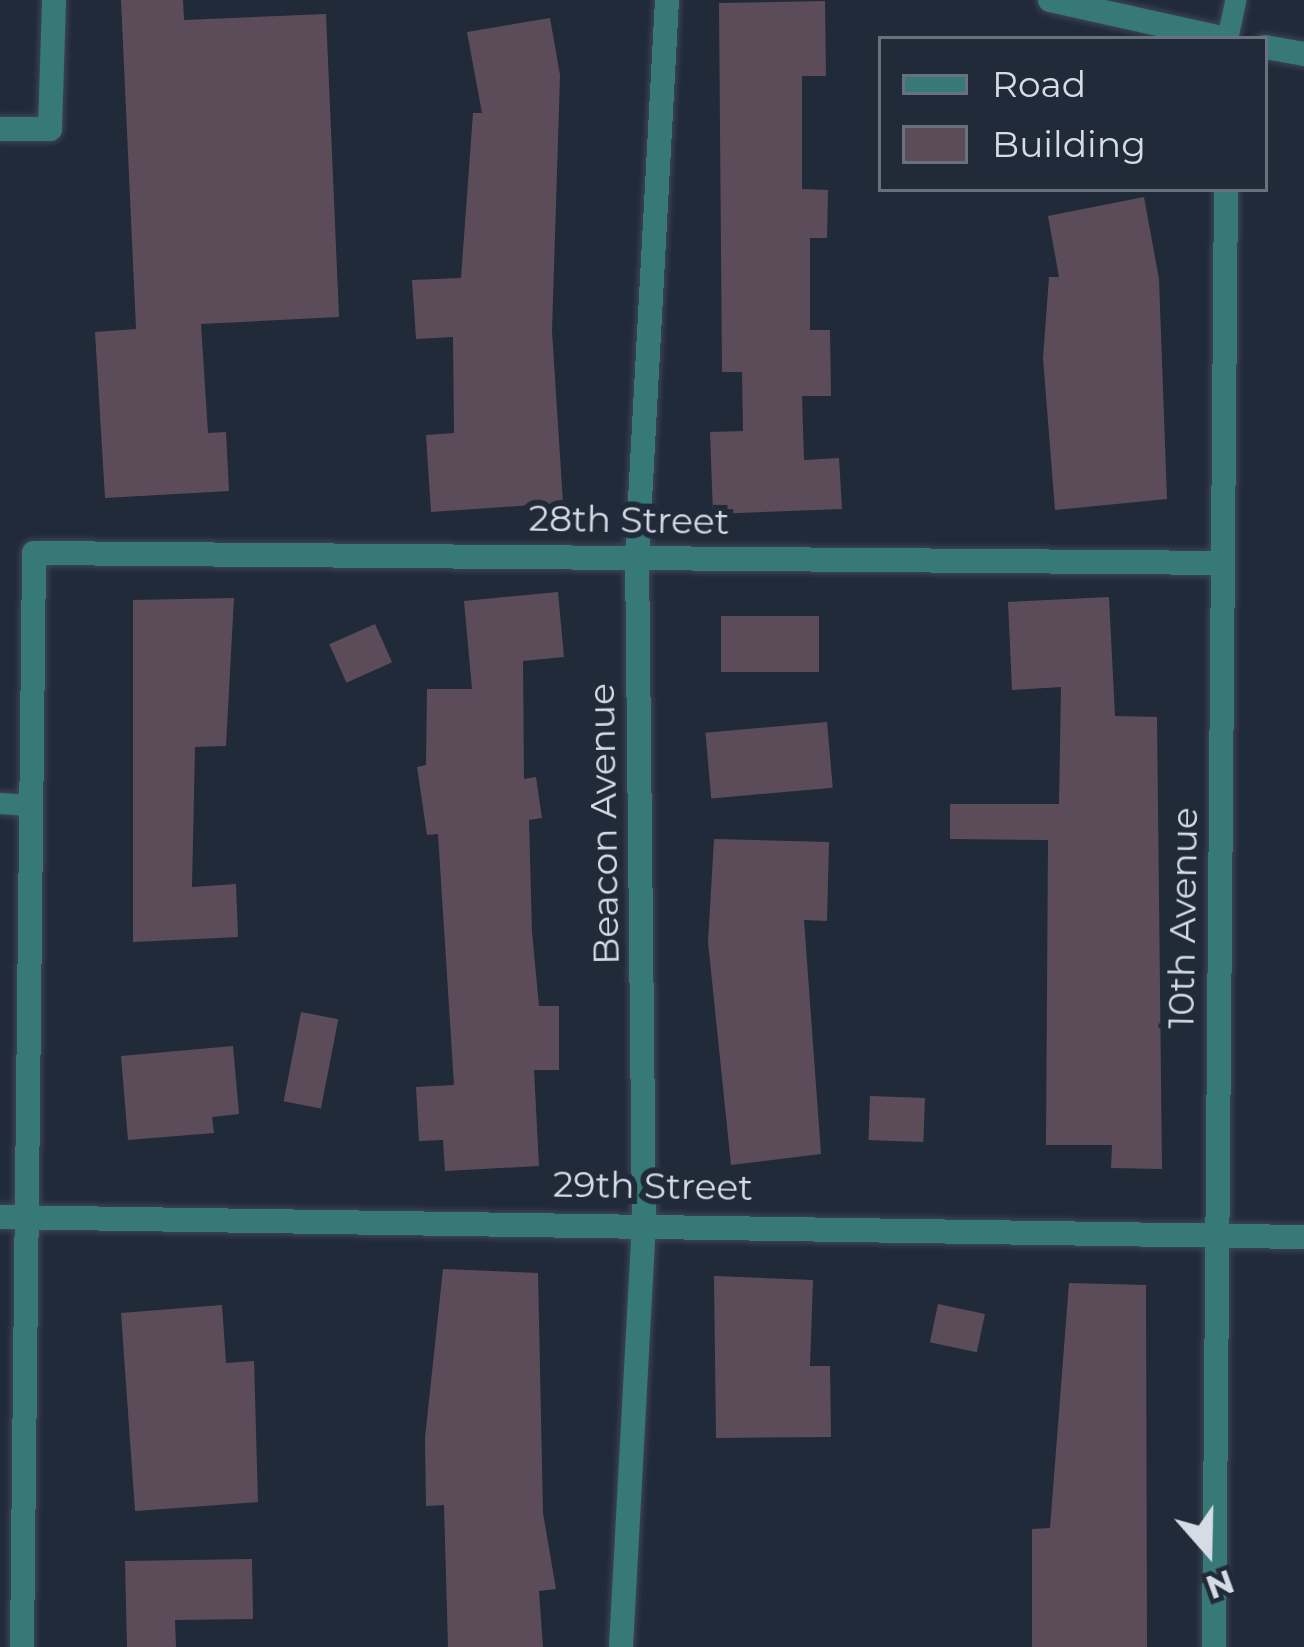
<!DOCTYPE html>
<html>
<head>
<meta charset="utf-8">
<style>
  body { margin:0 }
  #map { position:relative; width:1304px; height:1647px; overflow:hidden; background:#212a39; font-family:Montserrat,sans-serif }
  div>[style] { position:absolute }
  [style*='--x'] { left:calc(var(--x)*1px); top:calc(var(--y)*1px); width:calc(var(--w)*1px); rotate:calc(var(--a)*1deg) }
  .building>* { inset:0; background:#5c4c5a; transform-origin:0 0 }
  .roads { filter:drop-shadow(0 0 3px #3e4655) drop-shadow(0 0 3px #3e4655) }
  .service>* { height:21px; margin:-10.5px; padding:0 10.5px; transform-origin:10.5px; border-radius:10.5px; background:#367977 }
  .minor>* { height:24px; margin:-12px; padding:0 12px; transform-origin:12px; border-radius:12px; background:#367977 }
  span { translate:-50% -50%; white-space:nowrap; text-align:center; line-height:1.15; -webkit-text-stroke:12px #212a39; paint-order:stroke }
  .street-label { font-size:36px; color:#d6dce6 }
  .legend { position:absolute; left:878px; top:36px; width:390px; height:156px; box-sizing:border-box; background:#212a39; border:3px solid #69717e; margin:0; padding:15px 21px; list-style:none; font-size:36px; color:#d6dce6 }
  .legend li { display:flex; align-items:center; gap:24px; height:60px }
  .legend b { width:60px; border:3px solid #69717e }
  .north { position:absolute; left:1148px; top:1491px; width:120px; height:120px; -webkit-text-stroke:9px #212a39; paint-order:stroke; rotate:160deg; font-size:33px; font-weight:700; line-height:48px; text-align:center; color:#d6dce6 }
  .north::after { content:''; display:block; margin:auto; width:42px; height:54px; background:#d6dce6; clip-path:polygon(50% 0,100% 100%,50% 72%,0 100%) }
</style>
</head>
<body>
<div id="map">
  <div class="building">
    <i style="clip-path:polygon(121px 0,183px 0,184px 20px,326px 14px,339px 317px,201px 324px,208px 433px,226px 432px,229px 491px,105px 498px,95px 332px,136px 329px)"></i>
    <i style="clip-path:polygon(825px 1px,826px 76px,802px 76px,802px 189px,828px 190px,827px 238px,810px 238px,810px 330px,830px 330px,831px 396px,802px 396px,804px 460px,839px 458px,842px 509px,713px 514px,710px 432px,743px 431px,742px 372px,722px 372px,719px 3px)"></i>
    <i style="clip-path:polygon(550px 18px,560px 75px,552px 331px,563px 503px,431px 512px,426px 435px,454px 433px,453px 337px,416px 339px,412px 280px,461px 278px,473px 113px,482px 113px,467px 32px)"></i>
    <i style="clip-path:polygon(1144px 197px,1159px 279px,1167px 499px,1055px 510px,1043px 358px,1049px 277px,1059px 277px,1048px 216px)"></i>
    <i style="clip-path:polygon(558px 592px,564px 657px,523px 661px,524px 779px,536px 777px,542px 818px,529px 820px,532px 932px,539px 1006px,559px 1006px,559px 1070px,534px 1070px,539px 1166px,445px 1171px,443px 1140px,419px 1141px,416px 1087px,454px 1085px,438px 834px,427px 835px,417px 767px,426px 765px,427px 689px,472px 689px,464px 601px)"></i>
    <i style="clip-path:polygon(1109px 597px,1115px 716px,1157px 717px,1162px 1169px,1111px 1168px,1112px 1145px,1046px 1145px,1048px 840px,950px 839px,950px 804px,1059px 804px,1061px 687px,1012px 690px,1008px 602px)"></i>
    <i style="clip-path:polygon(234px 598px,226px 746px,195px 747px,192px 887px,236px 884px,238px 937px,133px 942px,133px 600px)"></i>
    <i style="left:819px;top:616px;width:56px;height:98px;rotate:90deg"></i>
    <i style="left:375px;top:624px;width:42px;height:50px;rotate:66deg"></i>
    <i style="left:827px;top:722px;width:66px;height:122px;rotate:85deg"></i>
    <i style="clip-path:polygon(714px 839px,829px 842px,827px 921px,804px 920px,821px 1154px,731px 1165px,708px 942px)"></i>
    <i style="left:301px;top:1012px;width:38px;height:91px;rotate:11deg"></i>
    <i style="clip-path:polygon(233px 1046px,239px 1114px,212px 1117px,214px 1133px,128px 1140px,121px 1056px)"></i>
    <i style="left:870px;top:1096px;width:55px;height:44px;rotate:2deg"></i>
    <i style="clip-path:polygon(443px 1269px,538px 1273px,543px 1513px,556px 1589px,539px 1591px,543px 1647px,448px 1647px,444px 1505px,426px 1506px,425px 1438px)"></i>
    <i style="clip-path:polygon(714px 1276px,813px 1280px,810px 1366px,830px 1366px,831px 1437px,716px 1438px)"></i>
    <i style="clip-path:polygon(1069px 1283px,1146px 1285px,1147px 1647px,1032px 1647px,1032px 1529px,1050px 1528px)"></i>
    <i style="left:938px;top:1304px;width:48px;height:39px;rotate:12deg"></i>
    <i style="clip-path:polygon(222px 1305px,226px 1363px,254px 1361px,258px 1502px,135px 1511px,121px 1313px)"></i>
    <i style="clip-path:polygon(252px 1559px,253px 1619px,175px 1620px,176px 1647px,127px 1647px,125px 1561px)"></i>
  </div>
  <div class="roads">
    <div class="service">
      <i style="--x:1227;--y:39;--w:40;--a:-78"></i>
      <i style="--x:0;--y:803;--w:28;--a:4"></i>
    </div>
    <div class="minor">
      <i style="--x:1050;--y:0;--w:180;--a:12.5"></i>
      <i style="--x:1265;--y:47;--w:40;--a:10"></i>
      <i style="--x:0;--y:129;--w:50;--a:0"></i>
      <i style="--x:50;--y:129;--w:129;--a:-88.2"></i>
      <i style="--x:0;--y:1217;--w:1304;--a:0.88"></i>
      <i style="--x:22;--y:1647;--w:1094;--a:-89.37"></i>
      <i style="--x:34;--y:553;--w:1189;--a:0.48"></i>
      <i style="--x:621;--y:1647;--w:427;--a:-86.9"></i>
      <i style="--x:644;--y:1221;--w:665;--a:-90.6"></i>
      <i style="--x:637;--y:556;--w:557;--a:-86.91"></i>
      <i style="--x:1214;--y:1647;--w:1458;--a:-89.53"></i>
    </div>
  </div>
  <div class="street-label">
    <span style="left:629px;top:520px;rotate:1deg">28th Street</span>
    <span style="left:604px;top:824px;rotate:-91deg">Beacon Avenue</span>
    <span style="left:1183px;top:918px;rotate:-89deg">10th Avenue</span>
    <span style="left:653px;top:1186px;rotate:1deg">29th Street</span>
  </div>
  <ul class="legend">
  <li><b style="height:15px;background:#367977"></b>Road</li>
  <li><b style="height:33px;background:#5c4c5a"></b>Building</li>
  </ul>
  <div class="north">N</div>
</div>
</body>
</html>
